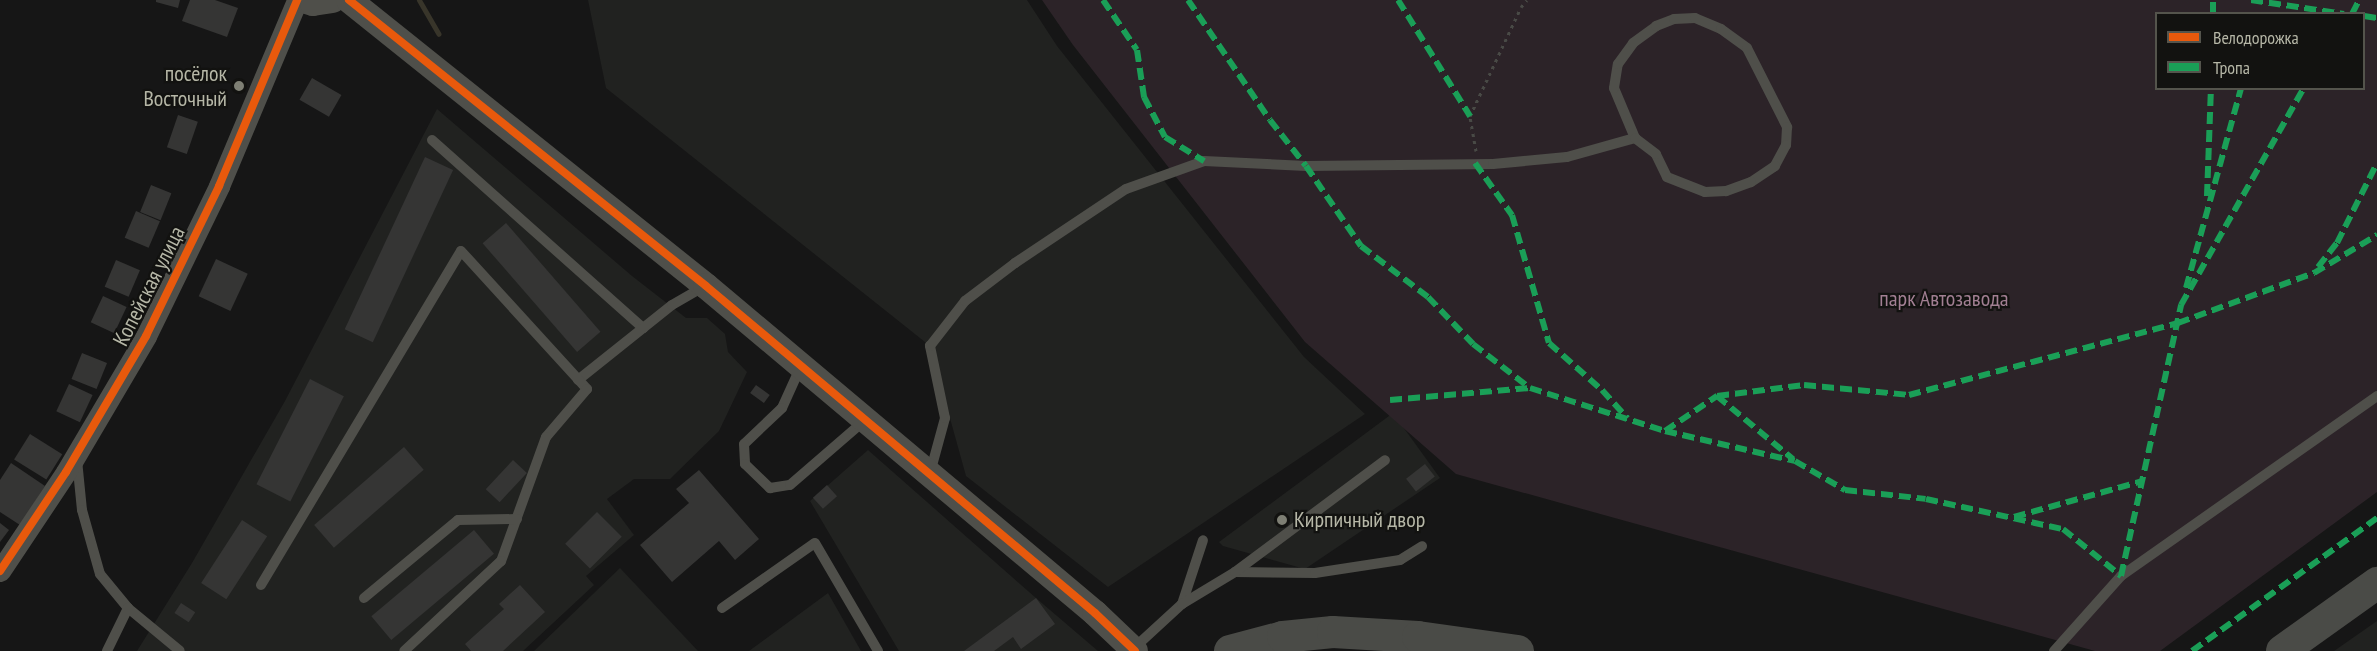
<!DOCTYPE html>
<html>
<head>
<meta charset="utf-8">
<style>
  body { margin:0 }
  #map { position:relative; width:2377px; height:651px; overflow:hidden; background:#161616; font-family:"PT Sans Narrow",sans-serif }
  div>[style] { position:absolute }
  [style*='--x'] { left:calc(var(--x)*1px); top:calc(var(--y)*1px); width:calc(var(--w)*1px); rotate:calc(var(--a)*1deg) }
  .built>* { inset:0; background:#212220 }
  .green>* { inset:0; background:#2c2328 }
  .stream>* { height:5px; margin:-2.5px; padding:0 2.5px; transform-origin:2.5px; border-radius:2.5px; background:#38352a }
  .building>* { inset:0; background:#353534; transform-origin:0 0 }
  .path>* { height:3px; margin-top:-1.5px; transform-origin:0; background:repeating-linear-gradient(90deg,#494a46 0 3px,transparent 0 7.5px) }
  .service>* { height:10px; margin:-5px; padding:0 5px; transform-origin:5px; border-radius:5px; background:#4f4f4a }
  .minor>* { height:21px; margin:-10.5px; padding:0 10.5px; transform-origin:10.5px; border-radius:10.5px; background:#4f4f4a }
  .tertiary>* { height:26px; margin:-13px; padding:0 13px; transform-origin:13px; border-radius:13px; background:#4f4f4a }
  .primary>* { height:32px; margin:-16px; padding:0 16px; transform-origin:16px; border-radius:16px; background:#4a4b47 }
  .quiet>* { height:6px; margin-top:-3px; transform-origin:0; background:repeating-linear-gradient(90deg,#1a9f57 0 12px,transparent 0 18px) }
  .cycleway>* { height:8px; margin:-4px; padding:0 4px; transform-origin:4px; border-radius:4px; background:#e8590c }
  .dots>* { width:16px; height:16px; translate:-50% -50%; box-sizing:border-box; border:3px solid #121210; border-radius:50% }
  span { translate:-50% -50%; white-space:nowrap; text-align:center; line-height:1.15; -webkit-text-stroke:4.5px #121210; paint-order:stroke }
  .poi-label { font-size:22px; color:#b6b7a7 }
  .right { translate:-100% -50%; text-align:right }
  .left { translate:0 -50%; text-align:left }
  .street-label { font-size:22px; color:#b6b7a7 }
  .park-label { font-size:22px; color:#a27f93 }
  .legend { position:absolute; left:2155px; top:12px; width:210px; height:78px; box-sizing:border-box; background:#121210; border:2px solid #54544c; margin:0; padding:8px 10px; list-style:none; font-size:18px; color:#b6b7a7 }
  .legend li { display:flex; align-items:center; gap:12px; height:30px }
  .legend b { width:30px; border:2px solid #54544c }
</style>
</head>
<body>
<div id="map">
  <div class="built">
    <i style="clip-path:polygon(588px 0,1027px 0,1057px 46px,1304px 357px,1365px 414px,1108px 587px,966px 476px,930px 346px,606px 88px)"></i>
    <i style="clip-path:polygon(437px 109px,632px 276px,686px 318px,707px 318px,725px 334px,728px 352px,747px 372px,719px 431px,670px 479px,634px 479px,607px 499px,634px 535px,586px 576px,594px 585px,523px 651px,137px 651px,192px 563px,285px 401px)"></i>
    <i style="clip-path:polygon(1393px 413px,1440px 478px,1305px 569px,1223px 546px,1219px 542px)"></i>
    <i style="clip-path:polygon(868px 450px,1036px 598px,1098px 651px,899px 651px,810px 501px)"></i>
    <i style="clip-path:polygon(620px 568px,698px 651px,534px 651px)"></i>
    <i style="clip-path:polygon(828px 593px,861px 651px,749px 651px)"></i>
    <i style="clip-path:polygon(2377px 621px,2377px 651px,2334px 651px)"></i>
  </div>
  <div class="green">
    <i style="clip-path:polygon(evenodd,1042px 0,2377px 0,2377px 492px,2160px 651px,2095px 651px,1456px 474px,1305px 342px,1073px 45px,1042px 0,2156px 14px,2364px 14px,2364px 88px,2156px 88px,2156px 14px)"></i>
  </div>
  <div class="stream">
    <i style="--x:419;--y:0;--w:39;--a:60"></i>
  </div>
  <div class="building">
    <i style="clip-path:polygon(156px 0,180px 0,178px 8px,156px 2px)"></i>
    <i style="clip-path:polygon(190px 0,215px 0,238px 8px,227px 37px,182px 21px)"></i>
    <i style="left:312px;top:78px;width:34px;height:25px;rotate:30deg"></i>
    <i style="left:178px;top:115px;width:21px;height:34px;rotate:19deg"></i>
    <i style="left:425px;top:157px;width:31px;height:190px;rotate:25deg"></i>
    <i style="left:151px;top:185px;width:22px;height:29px;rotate:22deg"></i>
    <i style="left:136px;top:211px;width:26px;height:29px;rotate:23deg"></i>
    <i style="left:506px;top:223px;width:144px;height:31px;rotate:49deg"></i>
    <i style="left:216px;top:259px;width:35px;height:41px;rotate:25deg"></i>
    <i style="left:116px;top:260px;width:26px;height:29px;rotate:23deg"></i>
    <i style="left:103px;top:296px;width:26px;height:29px;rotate:25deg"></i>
    <i style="left:82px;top:353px;width:27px;height:28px;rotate:22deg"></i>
    <i style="left:310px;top:379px;width:38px;height:118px;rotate:27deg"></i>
    <i style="left:69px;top:384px;width:26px;height:30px;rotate:25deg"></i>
    <i style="left:756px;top:385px;width:17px;height:10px;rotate:36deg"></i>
    <i style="left:30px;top:434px;width:38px;height:30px;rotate:32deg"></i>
    <i style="left:404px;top:447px;width:30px;height:119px;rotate:49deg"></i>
    <i style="left:513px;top:460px;width:19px;height:40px;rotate:43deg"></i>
    <i style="clip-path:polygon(11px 463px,45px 486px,20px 525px,0 512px,0 480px)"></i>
    <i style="left:1425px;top:464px;width:16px;height:24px;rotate:52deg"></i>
    <i style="clip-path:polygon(699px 470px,759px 539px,735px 560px,719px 541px,672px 582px,640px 545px,689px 503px,676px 489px)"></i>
    <i style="left:827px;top:485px;width:15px;height:19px;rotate:48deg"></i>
    <i style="left:597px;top:512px;width:35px;height:45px;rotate:45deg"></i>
    <i style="left:242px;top:520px;width:30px;height:75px;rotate:33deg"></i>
    <i style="clip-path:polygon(0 523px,9px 530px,0 542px)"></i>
    <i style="left:474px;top:530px;width:31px;height:134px;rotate:50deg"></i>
    <i style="clip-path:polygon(520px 585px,545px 612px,503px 651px,471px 651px,465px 644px,504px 609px,499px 604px)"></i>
    <i style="clip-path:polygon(1036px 598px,1055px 624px,1021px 649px,1013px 637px,994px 651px,964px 651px)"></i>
    <i style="left:181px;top:603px;width:17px;height:12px;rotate:33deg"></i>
  </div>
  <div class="path">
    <i style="--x:1476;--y:151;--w:36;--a:-100"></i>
    <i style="--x:1470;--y:116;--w:120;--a:-64.9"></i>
    <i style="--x:1521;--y:7;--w:9;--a:-49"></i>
  </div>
  <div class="service">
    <i style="--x:432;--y:140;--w:283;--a:41.7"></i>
    <i style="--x:801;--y:366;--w:46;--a:114.3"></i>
    <i style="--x:782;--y:408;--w:52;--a:136.5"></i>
    <i style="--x:744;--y:444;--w:20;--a:87"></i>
    <i style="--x:745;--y:464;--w:35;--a:44"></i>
    <i style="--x:770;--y:488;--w:20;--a:-9"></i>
    <i style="--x:790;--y:485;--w:99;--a:-40.9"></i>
    <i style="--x:578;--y:380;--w:120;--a:-38.6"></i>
    <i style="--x:672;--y:305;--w:38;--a:-30"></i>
    <i style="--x:77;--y:460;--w:50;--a:84.3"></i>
    <i style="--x:82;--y:510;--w:66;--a:74.3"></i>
    <i style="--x:100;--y:574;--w:44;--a:50.5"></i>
    <i style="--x:128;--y:608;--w:67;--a:39.6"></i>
    <i style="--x:930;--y:473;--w:57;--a:-74.7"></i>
    <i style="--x:945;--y:418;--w:74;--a:-101.8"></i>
    <i style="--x:930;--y:346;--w:57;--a:-52.1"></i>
    <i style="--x:965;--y:301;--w:63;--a:-37.2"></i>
    <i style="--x:1015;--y:263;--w:133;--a:-33.7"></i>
    <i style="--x:1126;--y:189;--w:83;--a:-19.7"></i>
    <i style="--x:1204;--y:161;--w:102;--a:2.8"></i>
    <i style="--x:1306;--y:166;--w:187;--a:-0.6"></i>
    <i style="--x:1493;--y:164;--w:74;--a:-5.4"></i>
    <i style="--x:1567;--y:157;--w:71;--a:-15.6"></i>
    <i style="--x:1635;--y:138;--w:54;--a:-112.8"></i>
    <i style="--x:1614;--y:88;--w:24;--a:-81"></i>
    <i style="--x:1618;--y:64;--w:26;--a:-54"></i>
    <i style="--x:1633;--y:43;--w:29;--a:-36"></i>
    <i style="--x:1656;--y:26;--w:19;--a:-21"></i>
    <i style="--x:1674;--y:19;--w:21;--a:-3"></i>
    <i style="--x:1695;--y:18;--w:28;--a:23"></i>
    <i style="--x:1721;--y:29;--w:32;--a:36"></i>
    <i style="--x:1747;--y:48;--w:89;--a:63.1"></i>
    <i style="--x:1787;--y:127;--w:18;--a:93"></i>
    <i style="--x:1786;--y:145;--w:24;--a:118"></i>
    <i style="--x:1775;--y:166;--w:29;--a:146"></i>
    <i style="--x:1751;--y:182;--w:27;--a:160"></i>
    <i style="--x:1726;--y:191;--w:21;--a:177"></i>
    <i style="--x:1705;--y:192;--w:41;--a:-158.5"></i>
    <i style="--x:1667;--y:177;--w:25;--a:-116"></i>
    <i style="--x:1656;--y:154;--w:26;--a:-143"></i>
    <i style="--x:1235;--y:572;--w:80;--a:0.7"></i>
    <i style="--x:1315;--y:573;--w:86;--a:-8.7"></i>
    <i style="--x:1400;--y:560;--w:26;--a:-32"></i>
    <i style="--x:261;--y:585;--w:389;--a:-59.1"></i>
    <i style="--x:461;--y:251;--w:187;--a:47.6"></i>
    <i style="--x:587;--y:389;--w:63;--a:130.5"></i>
    <i style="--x:546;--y:437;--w:132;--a:109.9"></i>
    <i style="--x:501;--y:561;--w:132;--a:137.1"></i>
    <i style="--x:364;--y:598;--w:122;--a:-39.7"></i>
    <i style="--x:458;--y:520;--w:59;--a:-1"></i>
    <i style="--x:1182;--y:604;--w:67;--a:-71.8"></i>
    <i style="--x:722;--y:608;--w:113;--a:-35"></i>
    <i style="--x:815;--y:543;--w:125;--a:59.7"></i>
    <i style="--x:1133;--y:649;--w:67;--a:-42.6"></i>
    <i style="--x:1182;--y:604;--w:62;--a:-31.1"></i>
    <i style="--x:1235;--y:572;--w:187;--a:-36.7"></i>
    <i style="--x:107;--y:651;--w:48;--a:-64"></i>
    <i style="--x:2054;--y:651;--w:101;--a:-48.2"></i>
    <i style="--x:2121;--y:576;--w:313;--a:-35.1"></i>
  </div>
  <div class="minor">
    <i style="--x:0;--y:571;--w:119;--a:-56.3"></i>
    <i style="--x:66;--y:472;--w:158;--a:-59.5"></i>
    <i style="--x:146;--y:336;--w:167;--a:-64"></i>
    <i style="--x:219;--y:186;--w:202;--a:-67.2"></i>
  </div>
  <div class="tertiary">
    <i style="--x:303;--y:0;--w:10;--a:17"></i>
    <i style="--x:313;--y:3;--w:20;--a:-9"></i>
    <i style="--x:349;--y:0;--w:457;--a:38.7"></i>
    <i style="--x:706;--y:286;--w:508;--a:40.05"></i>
    <i style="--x:1095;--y:613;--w:55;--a:43.5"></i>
  </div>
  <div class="primary">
    <i style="--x:1230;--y:651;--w:55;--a:-14.8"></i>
    <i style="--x:1283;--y:637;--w:50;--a:-5.7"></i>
    <i style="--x:1333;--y:632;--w:85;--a:3.4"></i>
    <i style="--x:1418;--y:637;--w:101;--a:8"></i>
    <i style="--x:2282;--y:651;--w:117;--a:-35.6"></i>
  </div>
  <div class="quiet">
    <i style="--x:1103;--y:0;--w:60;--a:55.8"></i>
    <i style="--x:1137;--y:50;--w:48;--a:81.5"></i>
    <i style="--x:1144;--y:97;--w:45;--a:62.3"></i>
    <i style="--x:1165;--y:137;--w:46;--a:31.6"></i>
    <i style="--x:1188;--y:0;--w:145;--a:55.7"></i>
    <i style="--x:1270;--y:120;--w:58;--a:52"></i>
    <i style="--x:1306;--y:166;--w:97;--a:55.5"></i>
    <i style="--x:1361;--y:246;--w:84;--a:37.3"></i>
    <i style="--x:1428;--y:297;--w:65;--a:46.2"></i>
    <i style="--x:1473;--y:344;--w:72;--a:37.7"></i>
    <i style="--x:1530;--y:388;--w:142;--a:17.7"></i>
    <i style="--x:1665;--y:431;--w:133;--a:13"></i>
    <i style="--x:1795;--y:461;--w:58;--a:30.1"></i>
    <i style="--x:1845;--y:490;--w:81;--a:6.3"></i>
    <i style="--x:1926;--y:499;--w:140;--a:12.4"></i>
    <i style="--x:2063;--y:529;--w:75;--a:39"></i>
    <i style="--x:2121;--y:576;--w:278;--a:-77.5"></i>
    <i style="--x:2181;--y:305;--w:249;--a:-60.5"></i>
    <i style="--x:1398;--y:0;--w:137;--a:58.2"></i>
    <i style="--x:2251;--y:0;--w:94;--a:8.6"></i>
    <i style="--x:2213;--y:14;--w:14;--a:-90"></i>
    <i style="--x:2352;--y:14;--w:16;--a:-63"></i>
    <i style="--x:2364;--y:16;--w:13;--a:9"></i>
    <i style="--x:1475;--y:163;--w:64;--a:54.6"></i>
    <i style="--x:1512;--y:215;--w:133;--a:73.9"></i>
    <i style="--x:1549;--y:343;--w:71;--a:41.6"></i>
    <i style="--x:1602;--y:390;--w:38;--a:48"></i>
    <i style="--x:2207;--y:196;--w:108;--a:-87.9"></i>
    <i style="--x:2318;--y:267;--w:31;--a:-52"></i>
    <i style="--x:2337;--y:243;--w:89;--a:-63.4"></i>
    <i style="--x:2186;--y:288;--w:207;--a:-74.6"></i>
    <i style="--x:1717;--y:396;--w:99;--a:39.7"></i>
    <i style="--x:1390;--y:400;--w:141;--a:-4.9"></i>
    <i style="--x:1665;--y:431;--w:63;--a:-33.9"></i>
    <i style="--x:1717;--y:396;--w:88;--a:-7.2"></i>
    <i style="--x:1804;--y:385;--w:105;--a:5.4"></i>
    <i style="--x:1909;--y:395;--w:278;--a:-15"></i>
    <i style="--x:2178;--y:323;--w:145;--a:-20.2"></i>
    <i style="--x:2314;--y:273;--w:74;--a:-31.1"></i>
    <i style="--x:2014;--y:517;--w:134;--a:-15.6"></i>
    <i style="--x:2192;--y:651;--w:228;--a:-35.7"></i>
  </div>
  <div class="cycleway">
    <i style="--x:349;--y:0;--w:457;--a:38.7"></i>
    <i style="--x:706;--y:286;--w:508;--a:40.05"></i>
    <i style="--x:1095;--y:613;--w:55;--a:43.5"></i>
    <i style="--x:0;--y:571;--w:119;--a:-56.3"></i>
    <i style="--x:66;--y:472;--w:158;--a:-59.5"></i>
    <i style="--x:146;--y:336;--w:167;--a:-64"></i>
    <i style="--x:219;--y:186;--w:202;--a:-67.2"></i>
  </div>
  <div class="dots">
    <i style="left:239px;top:86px;background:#7e7f74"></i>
    <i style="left:1282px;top:520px;background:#7e7f74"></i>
  </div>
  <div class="poi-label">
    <span class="right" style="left:227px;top:86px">посёлок<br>Восточный</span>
    <span class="left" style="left:1294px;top:520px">Кирпичный двор</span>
  </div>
  <div class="street-label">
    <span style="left:149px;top:286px;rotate:-63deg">Копейская улица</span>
  </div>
  <div class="park-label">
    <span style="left:1944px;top:299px">парк Автозавода</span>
  </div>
  <ul class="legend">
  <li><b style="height:8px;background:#e8590c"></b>Велодорожка</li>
  <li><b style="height:8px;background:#1a9f57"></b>Тропа</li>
  </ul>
</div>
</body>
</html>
